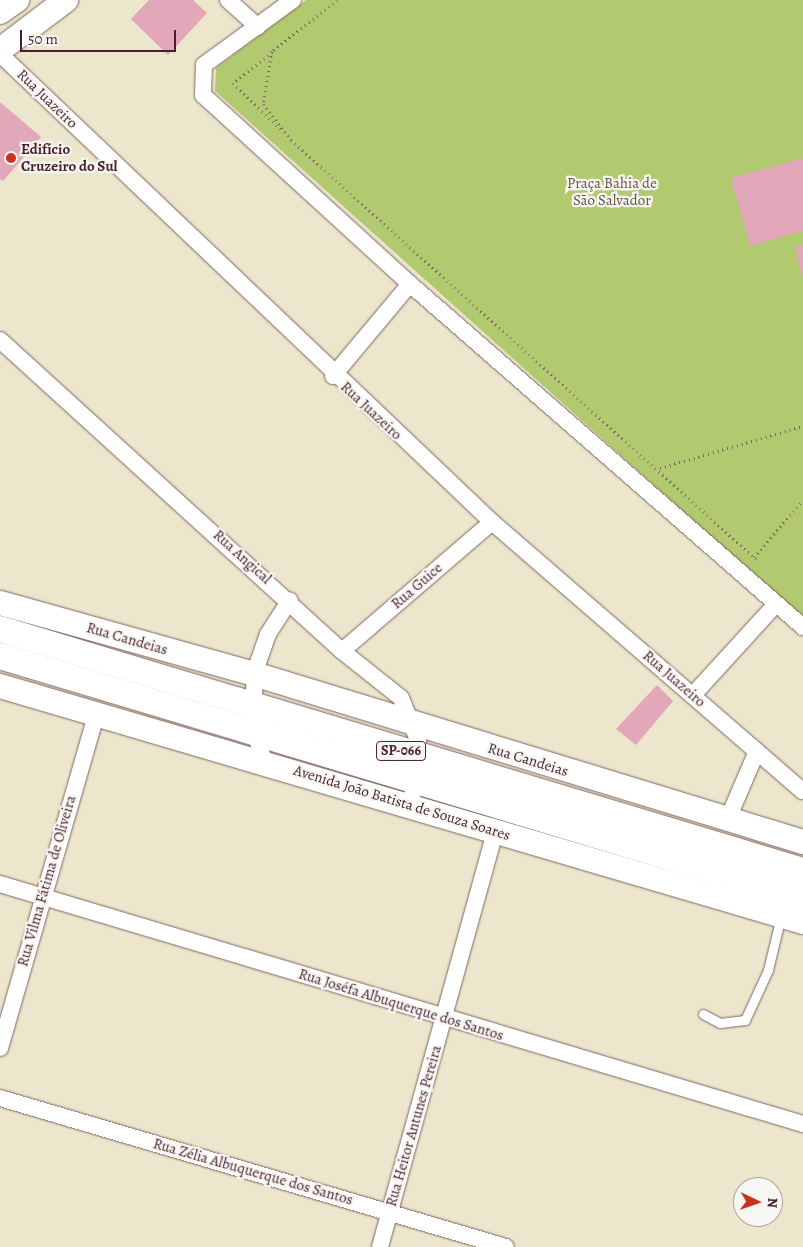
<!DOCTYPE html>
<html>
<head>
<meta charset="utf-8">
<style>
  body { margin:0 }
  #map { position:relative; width:803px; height:1247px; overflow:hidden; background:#ebe6cc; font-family:Alegreya,serif }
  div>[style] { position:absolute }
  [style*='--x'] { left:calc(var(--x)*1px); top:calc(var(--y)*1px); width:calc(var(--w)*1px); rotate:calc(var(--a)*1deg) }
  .green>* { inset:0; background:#b2ca6f }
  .building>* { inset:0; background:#e2a7b8 }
  .path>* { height:3px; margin-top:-1.5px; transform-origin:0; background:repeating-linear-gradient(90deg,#826563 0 1px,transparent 0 5px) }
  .roads { filter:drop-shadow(0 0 1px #826563) drop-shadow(0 0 1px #826563) }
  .lane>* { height:9px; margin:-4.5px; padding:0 4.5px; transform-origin:4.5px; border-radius:4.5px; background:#fff }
  .street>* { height:16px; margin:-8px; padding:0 8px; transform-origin:8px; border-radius:8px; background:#fff }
  .secondary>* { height:24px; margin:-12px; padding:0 12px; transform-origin:12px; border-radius:12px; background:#fff }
  .primary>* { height:26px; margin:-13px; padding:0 13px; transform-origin:13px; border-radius:13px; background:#fff }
  .dots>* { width:14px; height:14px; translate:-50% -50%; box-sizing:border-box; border:2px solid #f6f6f2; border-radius:50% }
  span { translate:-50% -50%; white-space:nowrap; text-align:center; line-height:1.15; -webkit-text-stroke:4.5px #f6f6f2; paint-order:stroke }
  .shield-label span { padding:1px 4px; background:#f6f6f2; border:1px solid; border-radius:4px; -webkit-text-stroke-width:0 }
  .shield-label { font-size:14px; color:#4a1f2b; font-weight:700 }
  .street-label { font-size:15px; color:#4a1f2b }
  .poi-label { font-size:15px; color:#4a1f2b; font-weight:700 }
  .left { translate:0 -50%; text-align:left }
  .park-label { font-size:15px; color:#69523f }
  .north { position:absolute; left:733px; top:1177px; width:50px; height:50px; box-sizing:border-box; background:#f6f6f2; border:1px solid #b1a0a2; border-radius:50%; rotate:93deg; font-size:14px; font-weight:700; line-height:20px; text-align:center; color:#4a1f2b }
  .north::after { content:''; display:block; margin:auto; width:18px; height:22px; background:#c8321e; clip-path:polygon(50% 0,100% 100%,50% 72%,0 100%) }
  .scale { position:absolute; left:20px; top:30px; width:156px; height:22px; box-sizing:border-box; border:2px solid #4a1f2b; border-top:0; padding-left:6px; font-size:15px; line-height:18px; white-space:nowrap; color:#4a1f2b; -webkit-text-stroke:4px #f6f6f2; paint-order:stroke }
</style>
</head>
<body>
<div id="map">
  <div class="green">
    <i style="clip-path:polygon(306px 0,803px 0,803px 619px,215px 91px,216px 68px)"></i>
  </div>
  <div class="building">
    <i style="clip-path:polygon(149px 0,193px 0,207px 13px,168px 55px,131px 19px)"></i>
    <i style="clip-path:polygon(0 102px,41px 137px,3px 181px,0 179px)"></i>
    <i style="clip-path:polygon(803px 158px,803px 231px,750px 246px,731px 178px)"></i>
    <i style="clip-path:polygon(803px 245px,803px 275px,802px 275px,795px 247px)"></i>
    <i style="clip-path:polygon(657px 685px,673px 701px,636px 745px,616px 729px)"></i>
  </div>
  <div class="path">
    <i style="--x:337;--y:0;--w:83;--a:141.9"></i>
    <i style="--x:272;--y:51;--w:54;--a:99.6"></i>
    <i style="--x:263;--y:104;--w:46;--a:52.1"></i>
    <i style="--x:291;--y:140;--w:627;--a:42.03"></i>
    <i style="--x:272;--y:52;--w:50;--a:141.5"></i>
    <i style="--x:233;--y:83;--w:66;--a:44.4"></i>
    <i style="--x:660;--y:468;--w:149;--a:-16.4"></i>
    <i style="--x:754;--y:557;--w:75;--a:-49.3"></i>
  </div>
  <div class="roads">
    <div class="lane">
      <i style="--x:703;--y:1014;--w:19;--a:28"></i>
      <i style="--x:720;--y:1023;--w:25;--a:-7"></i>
      <i style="--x:745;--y:1020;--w:55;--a:-65.3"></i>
      <i style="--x:768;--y:970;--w:56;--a:-76.5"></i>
    </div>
    <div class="street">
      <i style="--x:228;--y:0;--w:40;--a:42"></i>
      <i style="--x:293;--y:0;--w:110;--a:143.9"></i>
      <i style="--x:204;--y:65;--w:30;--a:92"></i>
      <i style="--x:203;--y:95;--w:280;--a:42.4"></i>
      <i style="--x:410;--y:284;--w:522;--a:41.11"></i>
      <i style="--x:0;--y:54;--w:679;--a:43.57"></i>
      <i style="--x:492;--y:522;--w:411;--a:40.9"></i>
      <i style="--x:0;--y:340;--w:462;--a:42.3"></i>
      <i style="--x:342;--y:651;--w:75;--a:38.5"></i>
      <i style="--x:401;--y:698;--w:45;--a:68"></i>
      <i style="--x:418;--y:740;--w:43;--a:91.3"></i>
      <i style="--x:417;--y:783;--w:24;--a:112"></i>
      <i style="--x:333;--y:376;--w:120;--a:-50.1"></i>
      <i style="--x:342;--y:651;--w:198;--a:-40.7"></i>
      <i style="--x:693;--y:695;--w:123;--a:-47.6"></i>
      <i style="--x:264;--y:761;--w:29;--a:-108"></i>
      <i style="--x:255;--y:733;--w:59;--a:-91"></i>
      <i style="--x:254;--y:674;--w:42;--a:-70.7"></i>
      <i style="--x:268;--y:634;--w:40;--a:-57.1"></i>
      <i style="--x:727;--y:821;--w:76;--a:-66.8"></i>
      <i style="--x:0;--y:884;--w:838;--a:16.64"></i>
      <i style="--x:0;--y:1048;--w:347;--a:-73.9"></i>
      <i style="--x:0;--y:1098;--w:527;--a:16.41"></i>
      <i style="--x:380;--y:1247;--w:431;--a:-74.5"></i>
    </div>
    <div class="secondary">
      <i style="--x:0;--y:12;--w:21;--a:-35"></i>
      <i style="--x:0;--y:50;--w:83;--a:-37.1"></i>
      <i style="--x:0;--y:603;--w:264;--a:15.6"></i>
      <i style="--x:254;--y:674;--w:574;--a:17.01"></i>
      <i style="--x:0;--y:686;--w:837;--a:16.38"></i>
    </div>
    <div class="primary">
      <i style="--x:0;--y:629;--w:839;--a:16.77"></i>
      <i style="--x:0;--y:656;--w:838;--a:16.71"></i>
    </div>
  </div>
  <div class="dots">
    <i style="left:11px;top:158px;background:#c8321e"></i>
  </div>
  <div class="shield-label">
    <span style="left:401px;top:751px">SP-066</span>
  </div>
  <div class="street-label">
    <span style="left:47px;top:99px;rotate:44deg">Rua Juazeiro</span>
    <span style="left:371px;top:411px;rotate:43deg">Rua Juazeiro</span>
    <span style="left:242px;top:557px;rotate:42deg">Rua Angical</span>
    <span style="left:417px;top:586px;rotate:-41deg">Rua Guice</span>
    <span style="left:127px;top:639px;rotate:16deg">Rua Candeias</span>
    <span style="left:674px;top:679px;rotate:41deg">Rua Juazeiro</span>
    <span style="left:528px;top:760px;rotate:17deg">Rua Candeias</span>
    <span style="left:402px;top:803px;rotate:17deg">Avenida João Batista de Souza Soares</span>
    <span style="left:47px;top:881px;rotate:-74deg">Rua Vilma Fátima de Oliveira</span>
    <span style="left:401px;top:1005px;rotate:17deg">Rua Joséfa Albuquerque dos Santos</span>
    <span style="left:414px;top:1126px;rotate:-74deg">Rua Heitor Antunes Pereira</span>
    <span style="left:253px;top:1172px;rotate:16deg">Rua Zélia Albuquerque dos Santos</span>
  </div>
  <div class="poi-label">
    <span class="left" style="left:21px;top:158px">Edifício<br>Cruzeiro do Sul</span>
  </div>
  <div class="park-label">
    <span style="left:612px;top:192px">Praça Bahia de<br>São Salvador</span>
  </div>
  <div class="north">N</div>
  <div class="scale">50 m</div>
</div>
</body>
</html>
